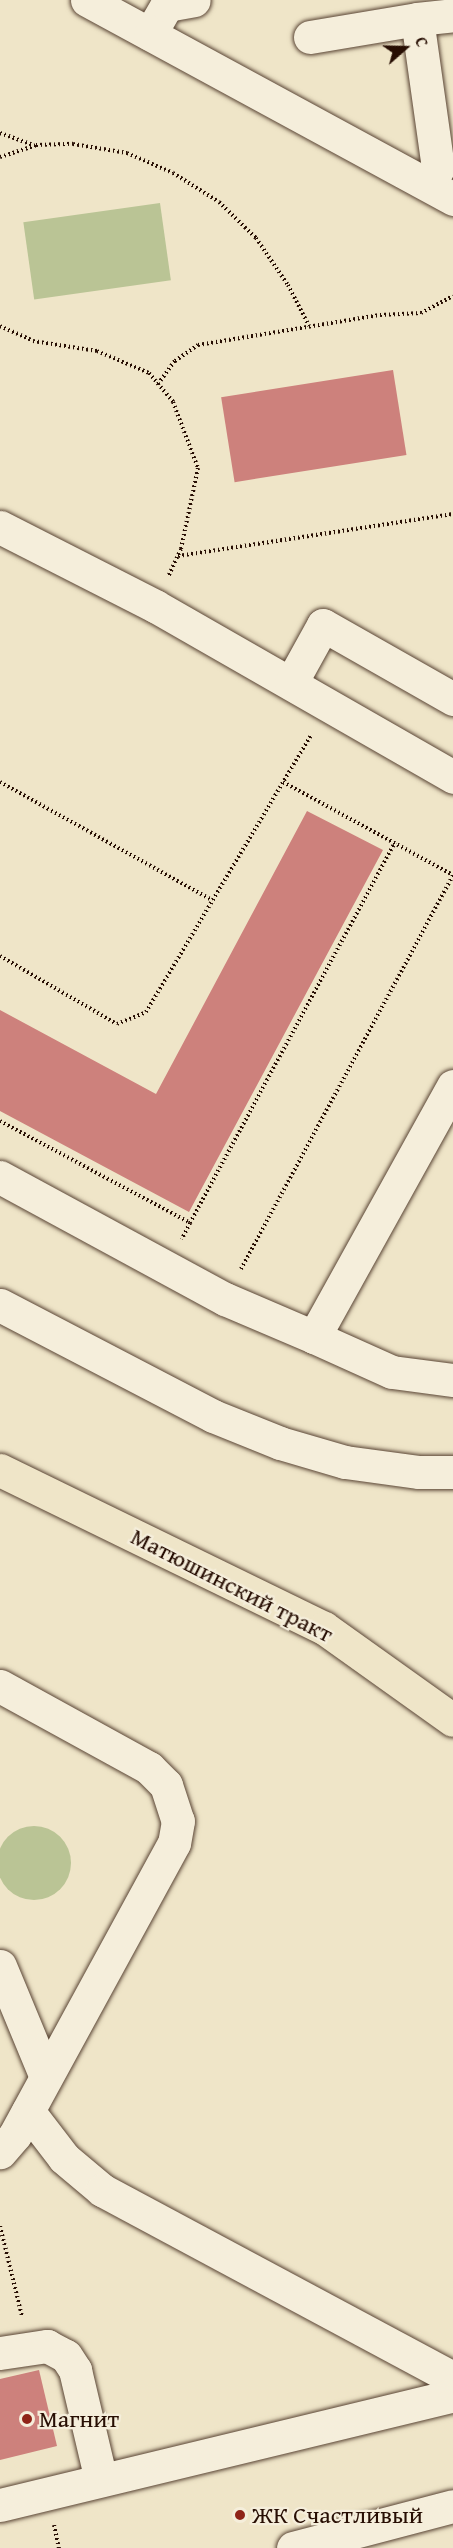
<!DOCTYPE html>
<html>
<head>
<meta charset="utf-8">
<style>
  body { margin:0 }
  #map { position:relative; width:453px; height:2548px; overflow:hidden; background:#efe5c8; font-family:"Gentium Book Plus",serif }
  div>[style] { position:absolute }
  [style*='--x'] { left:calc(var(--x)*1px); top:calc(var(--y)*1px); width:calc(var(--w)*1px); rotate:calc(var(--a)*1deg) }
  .green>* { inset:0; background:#bac495; transform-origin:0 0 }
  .round { border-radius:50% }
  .building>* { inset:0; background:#cd817c; transform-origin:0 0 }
  .path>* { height:4px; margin-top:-2px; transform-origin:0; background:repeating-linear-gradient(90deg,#270e03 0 1.5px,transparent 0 4.5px) }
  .roads { filter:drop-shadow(0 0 2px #594434) drop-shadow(0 0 2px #594434) }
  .minor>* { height:33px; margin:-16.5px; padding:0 16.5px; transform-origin:16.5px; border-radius:16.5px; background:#f5eedb }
  .major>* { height:33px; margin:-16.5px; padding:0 16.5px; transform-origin:16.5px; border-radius:16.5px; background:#efe5c8 }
  .dots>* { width:16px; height:16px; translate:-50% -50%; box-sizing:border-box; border:3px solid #f5eedb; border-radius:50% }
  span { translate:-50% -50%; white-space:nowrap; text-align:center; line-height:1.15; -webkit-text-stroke:4.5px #f5eedb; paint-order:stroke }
  .street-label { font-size:24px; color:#270e03 }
  .poi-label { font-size:24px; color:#270e03 }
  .left { translate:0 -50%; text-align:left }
  .north { position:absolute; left:375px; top:18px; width:60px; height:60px; -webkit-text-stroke:4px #f5eedb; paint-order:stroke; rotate:70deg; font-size:16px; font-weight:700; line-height:24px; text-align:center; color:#270e03 }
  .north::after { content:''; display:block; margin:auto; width:21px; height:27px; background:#270e03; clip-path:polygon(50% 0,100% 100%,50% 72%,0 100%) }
</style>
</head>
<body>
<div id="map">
  <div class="green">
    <i style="left:160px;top:203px;width:78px;height:138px;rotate:82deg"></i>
    <i class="round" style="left:-3px;top:1826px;width:74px;height:74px"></i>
  </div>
  <div class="building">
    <i style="left:393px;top:370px;width:86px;height:174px;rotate:81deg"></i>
    <i style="clip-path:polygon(307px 811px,383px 850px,189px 1212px,0 1111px,0 1010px,156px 1094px)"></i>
    <i style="clip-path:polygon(39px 2370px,57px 2446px,0 2460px,0 2379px)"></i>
  </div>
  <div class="path">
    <i style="--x:0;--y:133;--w:35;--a:20"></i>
    <i style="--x:0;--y:157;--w:38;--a:-18"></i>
    <i style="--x:36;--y:145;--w:37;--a:-2"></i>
    <i style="--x:73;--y:144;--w:55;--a:9.5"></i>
    <i style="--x:127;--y:153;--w:50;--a:23.5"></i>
    <i style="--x:173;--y:173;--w:54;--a:32.2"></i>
    <i style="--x:219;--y:202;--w:52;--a:44.2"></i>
    <i style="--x:256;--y:238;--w:57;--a:55.8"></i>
    <i style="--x:288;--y:285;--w:46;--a:62.9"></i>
    <i style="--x:0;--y:326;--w:36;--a:24"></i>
    <i style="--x:33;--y:341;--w:65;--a:8.9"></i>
    <i style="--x:97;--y:351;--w:56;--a:22.9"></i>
    <i style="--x:149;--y:373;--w:38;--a:50"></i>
    <i style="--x:173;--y:402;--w:71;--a:69.3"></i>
    <i style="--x:198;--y:468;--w:83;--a:101.9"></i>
    <i style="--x:181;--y:549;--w:29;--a:115"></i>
    <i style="--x:158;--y:384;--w:29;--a:-54"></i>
    <i style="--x:175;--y:361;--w:28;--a:-35"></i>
    <i style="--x:198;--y:345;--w:184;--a:-9.4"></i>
    <i style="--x:380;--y:315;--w:41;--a:-2.8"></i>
    <i style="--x:421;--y:313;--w:36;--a:-28"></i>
    <i style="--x:178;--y:556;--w:278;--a:-8.7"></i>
    <i style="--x:0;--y:782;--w:243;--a:29.1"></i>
    <i style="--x:283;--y:782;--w:194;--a:28.7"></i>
    <i style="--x:0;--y:956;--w:135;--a:30.2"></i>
    <i style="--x:117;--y:1024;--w:31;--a:-22"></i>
    <i style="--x:146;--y:1012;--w:322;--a:-59.2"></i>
    <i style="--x:0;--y:1121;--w:216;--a:28.2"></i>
    <i style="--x:190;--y:1223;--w:18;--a:117"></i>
    <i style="--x:190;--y:1223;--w:432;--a:-61.7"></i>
    <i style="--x:241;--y:1269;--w:447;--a:-61.7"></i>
    <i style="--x:0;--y:2226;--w:93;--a:76.3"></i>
    <i style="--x:54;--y:2525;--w:24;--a:78"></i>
  </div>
  <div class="roads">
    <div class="minor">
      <i style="--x:87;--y:0;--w:417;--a:28.5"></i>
      <i style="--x:150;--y:34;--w:34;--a:-60"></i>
      <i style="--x:167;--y:5;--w:27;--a:-10"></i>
      <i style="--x:310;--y:37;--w:109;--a:-9.5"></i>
      <i style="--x:429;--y:185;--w:19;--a:-62"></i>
      <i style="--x:438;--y:168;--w:150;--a:-98"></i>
      <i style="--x:417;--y:19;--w:36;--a:-6"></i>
      <i style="--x:0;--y:527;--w:174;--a:27"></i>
      <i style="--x:155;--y:606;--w:344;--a:29.8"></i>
      <i style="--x:291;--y:683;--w:66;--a:-61.1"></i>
      <i style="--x:323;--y:625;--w:150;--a:29.6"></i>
      <i style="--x:453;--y:1086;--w:287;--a:119"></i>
      <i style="--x:314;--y:1337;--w:85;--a:24.2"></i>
      <i style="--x:392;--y:1372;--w:62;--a:7.5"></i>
      <i style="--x:0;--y:1177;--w:256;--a:28.5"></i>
      <i style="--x:225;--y:1299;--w:97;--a:23.1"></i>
      <i style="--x:0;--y:1305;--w:240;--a:27.5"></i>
      <i style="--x:213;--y:1416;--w:72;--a:21.9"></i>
      <i style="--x:280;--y:1443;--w:68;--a:16.3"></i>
      <i style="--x:345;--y:1462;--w:75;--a:7.7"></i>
      <i style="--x:419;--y:1472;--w:34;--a:0"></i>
      <i style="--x:0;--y:1686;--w:170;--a:28.8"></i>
      <i style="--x:149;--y:1768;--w:24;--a:45"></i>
      <i style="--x:166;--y:1785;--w:38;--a:72"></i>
      <i style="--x:178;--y:1821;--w:22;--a:100"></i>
      <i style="--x:174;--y:1843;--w:332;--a:118.6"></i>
      <i style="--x:15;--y:2135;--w:23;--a:131"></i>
      <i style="--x:0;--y:1966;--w:120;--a:67.5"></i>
      <i style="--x:28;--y:2111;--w:59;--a:52.5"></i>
      <i style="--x:64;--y:2158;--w:50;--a:40.1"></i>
      <i style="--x:102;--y:2190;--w:398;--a:28.2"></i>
      <i style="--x:0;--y:2353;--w:48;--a:-8.5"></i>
      <i style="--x:47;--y:2346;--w:21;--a:28"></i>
      <i style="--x:66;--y:2356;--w:17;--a:57"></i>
      <i style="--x:75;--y:2370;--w:113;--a:76.7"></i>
      <i style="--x:0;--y:2505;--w:466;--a:-13.6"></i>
      <i style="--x:293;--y:2548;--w:165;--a:-14.7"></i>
    </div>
    <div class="major">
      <i style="--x:0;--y:1470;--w:360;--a:26"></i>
      <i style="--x:324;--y:1628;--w:158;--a:35.5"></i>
    </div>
  </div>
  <div class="dots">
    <i style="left:27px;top:2419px;background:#8f2418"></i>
    <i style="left:240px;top:2515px;background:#8f2418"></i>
  </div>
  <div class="street-label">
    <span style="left:232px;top:1585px;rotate:27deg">Матюшинский тракт</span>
  </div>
  <div class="poi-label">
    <span class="left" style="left:39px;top:2419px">Магнит</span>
    <span class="left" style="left:252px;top:2515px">ЖК Счастливый</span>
  </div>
  <div class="north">С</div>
</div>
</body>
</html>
